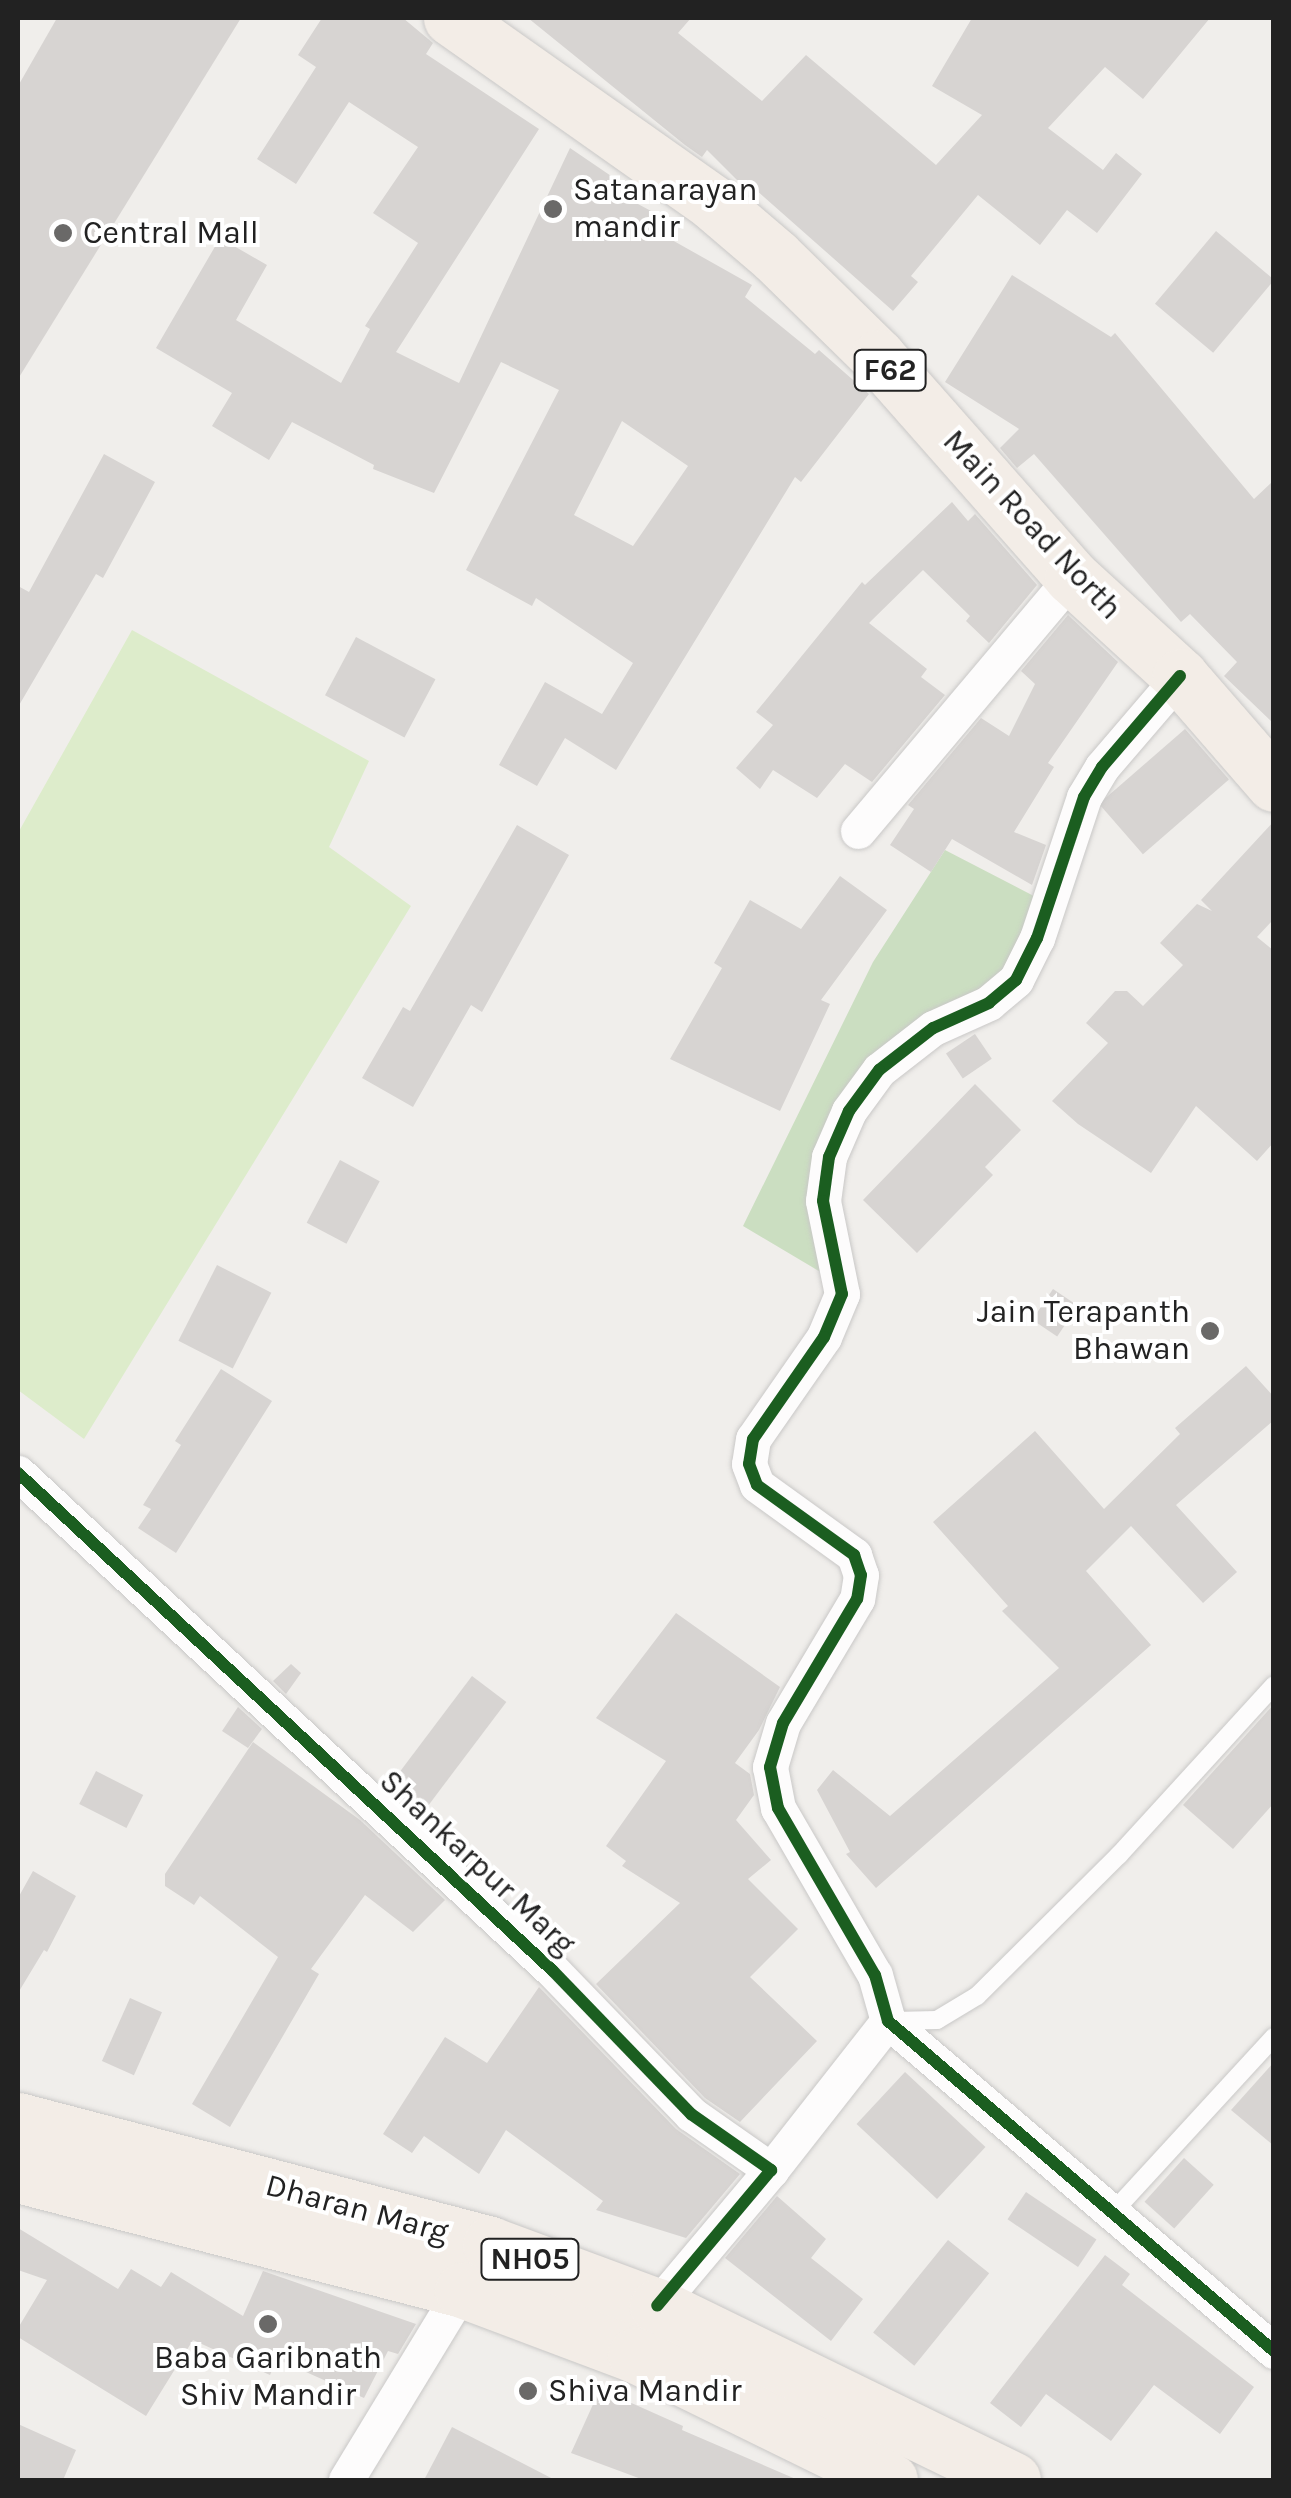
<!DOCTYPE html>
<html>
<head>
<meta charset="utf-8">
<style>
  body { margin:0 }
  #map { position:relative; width:1291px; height:2498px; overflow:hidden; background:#f0eeeb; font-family:Karla,sans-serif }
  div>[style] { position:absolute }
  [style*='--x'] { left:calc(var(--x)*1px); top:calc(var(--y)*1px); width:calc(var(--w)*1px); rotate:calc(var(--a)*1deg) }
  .grass>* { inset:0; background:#ddeccb }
  .forest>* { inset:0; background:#cbdec1 }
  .building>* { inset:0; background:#d7d4d2; transform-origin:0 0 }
  .roads { filter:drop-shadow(0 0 2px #c9c8c7) drop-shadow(0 0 2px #c9c8c7) }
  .lane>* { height:18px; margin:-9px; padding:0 9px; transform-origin:9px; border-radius:9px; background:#fdfcfc }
  .street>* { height:35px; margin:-17.5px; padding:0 17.5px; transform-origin:17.5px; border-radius:17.5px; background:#fdfcfc }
  .primary>* { height:55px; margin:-27.5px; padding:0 27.5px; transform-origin:27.5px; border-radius:27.5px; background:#f3ede7 }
  .cycleway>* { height:12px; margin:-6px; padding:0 6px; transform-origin:6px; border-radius:6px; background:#1b5e20 }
  .dots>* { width:28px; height:28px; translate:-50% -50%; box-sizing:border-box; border:5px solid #fff; border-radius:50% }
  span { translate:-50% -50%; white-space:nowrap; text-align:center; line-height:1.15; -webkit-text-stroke:8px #fff; paint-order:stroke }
  .shield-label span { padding:2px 8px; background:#fff; border:2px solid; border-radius:8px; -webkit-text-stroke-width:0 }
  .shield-label { font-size:30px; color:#222; font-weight:700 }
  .poi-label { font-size:32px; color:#222 }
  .left { translate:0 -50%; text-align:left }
  .right { translate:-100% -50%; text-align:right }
  .street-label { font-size:32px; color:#222 }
  .frame { position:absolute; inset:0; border:20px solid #222; pointer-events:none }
</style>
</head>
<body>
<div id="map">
  <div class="grass">
    <i style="clip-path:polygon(132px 630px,369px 761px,329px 847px,411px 906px,84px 1439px,18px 1390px,18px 833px)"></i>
  </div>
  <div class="forest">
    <i style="clip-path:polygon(945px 850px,1053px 906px,1031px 956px,873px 1080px,840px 1143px,839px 1283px,743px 1226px,873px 962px)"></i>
  </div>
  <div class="building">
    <i style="clip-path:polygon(57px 18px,241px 18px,18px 379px,18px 86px)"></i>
    <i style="clip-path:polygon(evenodd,322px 18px,403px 18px,433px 43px,426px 54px,539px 129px,396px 352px,459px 383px,570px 148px,617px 180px,610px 189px,679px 226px,672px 240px,752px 285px,745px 297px,815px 354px,819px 350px,869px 394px,801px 482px,795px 477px,616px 770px,565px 738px,537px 786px,499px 765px,545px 682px,602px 714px,633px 663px,536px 598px,532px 606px,466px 570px,559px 390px,501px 362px,434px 493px,373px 469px,374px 465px,292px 422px,269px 460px,212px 426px,232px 393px,156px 348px,220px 238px,267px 265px,236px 320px,341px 383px,370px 329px,365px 326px,418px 243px,373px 213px,418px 147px,349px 102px,296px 184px,257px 159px,316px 67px,298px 55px,322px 18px,622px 421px,688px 466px,633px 546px,574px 515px,622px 421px)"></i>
    <i style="clip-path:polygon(528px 18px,691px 18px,678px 33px,762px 101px,806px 55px,936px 165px,982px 115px,932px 86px,972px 18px,1210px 18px,1143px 99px,1105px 67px,1048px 128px,1103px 170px,1116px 153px,1142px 174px,1097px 233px,1067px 210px,1040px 245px,978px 195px,911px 276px,918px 282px,893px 311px,747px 182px,743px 186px,707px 150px,702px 157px,685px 145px)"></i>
    <i style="left:1216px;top:231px;width:76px;height:95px;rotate:40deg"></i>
    <i style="clip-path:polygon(1012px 275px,1111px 337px,1115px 333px,1254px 499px,1274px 480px,1274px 724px,1224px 676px,1237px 662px,1190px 614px,1181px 622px,1034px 454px,1017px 468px,1000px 448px,1019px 429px,945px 382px)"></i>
    <i style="clip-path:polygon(104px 454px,155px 482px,103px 578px,96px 574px,18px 707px,18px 586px,29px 592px)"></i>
    <i style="clip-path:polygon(952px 502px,968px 521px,975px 514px,1037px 585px,989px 643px,966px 621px,970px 616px,923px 570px,869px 623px,927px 669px,921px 677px,945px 695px,872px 782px,845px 764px,817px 798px,773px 770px,760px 789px,736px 768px,773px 725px,756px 712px,862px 582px,865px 585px)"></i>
    <i style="clip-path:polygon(1068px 615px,1118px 662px,1048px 763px,1054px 767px,1014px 832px,1046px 845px,1032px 885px,952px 839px,931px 872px,890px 845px,914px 809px,908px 805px,981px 718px,1009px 736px,1035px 684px,1021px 671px)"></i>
    <i style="left:356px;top:637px;width:90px;height:66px;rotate:28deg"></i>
    <i style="left:1185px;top:729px;width:67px;height:114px;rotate:49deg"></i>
    <i style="clip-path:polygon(1274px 821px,1274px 919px,1257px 937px,1274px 951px,1274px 1142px,1257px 1161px,1196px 1106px,1151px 1173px,1078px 1124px,1052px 1101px,1108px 1043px,1086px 1023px,1115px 991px,1127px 991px,1143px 1006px,1183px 965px,1160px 943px,1197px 904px,1212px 911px,1201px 900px)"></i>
    <i style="clip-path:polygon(517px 825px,569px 855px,482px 1012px,471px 1005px,413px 1107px,362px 1078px,403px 1007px,410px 1011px)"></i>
    <i style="clip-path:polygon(840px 876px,887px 910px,821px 1000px,830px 1004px,780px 1111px,670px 1059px,722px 968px,714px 963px,750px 900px,801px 929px)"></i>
    <i style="left:975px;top:1034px;width:30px;height:35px;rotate:56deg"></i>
    <i style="clip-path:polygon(975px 1084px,1021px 1130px,985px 1167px,993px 1175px,917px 1253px,863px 1200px)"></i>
    <i style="left:340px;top:1160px;width:45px;height:71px;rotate:28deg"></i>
    <i style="left:217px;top:1265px;width:61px;height:85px;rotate:27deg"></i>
    <i style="left:1053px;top:1289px;width:30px;height:37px;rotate:34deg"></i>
    <i style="clip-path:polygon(1246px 1366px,1274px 1397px,1274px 1420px,1176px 1505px,1237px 1572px,1203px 1603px,1131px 1526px,1086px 1571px,1151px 1645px,876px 1888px,846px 1854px,850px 1852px,817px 1790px,833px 1770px,890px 1816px,1059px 1668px,1002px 1611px,1008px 1606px,933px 1522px,1035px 1431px,1104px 1509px,1180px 1434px,1175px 1428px)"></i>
    <i style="clip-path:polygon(221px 1369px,272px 1401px,176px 1553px,138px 1528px,151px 1509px,143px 1505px,181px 1445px,175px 1441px)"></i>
    <i style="clip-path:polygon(676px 1613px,780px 1687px,759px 1730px,735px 1763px,750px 1774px,754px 1795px,736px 1820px,771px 1860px,748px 1879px,798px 1929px,750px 1977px,817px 2041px,740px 2122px,705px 2098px,596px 1984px,680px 1903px,622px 1866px,626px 1861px,606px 1846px,666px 1761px,596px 1718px)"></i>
    <i style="clip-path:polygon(291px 1664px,301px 1673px,286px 1694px,273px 1681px)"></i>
    <i style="left:472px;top:1676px;width:43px;height:140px;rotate:37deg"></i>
    <i style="clip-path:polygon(1274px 1704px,1274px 1803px,1233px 1849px,1183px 1805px)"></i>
    <i style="clip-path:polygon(238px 1707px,262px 1729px,248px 1748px,222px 1731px)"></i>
    <i style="clip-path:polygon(253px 1742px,360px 1820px,445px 1900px,413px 1932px,365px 1895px,311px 1969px,319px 1974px,230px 2127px,192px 2104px,278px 1957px,200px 1896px,194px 1905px,165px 1886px,165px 1874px)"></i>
    <i style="left:96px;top:1771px;width:53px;height:37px;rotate:27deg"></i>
    <i style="clip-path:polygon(33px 1871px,76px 1896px,47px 1952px,44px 1950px,18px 1993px,18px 1898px)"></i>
    <i style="clip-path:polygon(539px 1987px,676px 2129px,740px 2174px,686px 2238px,596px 2210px,603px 2201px,506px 2130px,479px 2174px,424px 2136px,412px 2153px,383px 2134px,445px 2037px,487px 2063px)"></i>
    <i style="left:130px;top:1998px;width:35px;height:69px;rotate:24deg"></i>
    <i style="clip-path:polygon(1274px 2062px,1274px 2146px,1231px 2110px)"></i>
    <i style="left:905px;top:2072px;width:110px;height:71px;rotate:43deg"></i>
    <i style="left:1184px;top:2158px;width:40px;height:59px;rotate:42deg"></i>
    <i style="left:1026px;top:2192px;width:85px;height:33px;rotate:34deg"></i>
    <i style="clip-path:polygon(777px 2196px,826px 2239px,811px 2258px,863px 2299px,831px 2341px,725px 2258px)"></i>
    <i style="clip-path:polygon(18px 2228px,118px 2289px,131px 2269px,161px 2287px,171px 2272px,243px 2316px,263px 2271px,416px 2324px,398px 2354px,388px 2351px,364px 2398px,277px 2359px,270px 2375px,193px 2340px,146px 2416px,18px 2337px,18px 2328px,47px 2280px,18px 2270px)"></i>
    <i style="left:948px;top:2240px;width:53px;height:119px;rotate:39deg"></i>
    <i style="clip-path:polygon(1105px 2255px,1130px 2274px,1122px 2285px,1254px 2387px,1220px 2434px,1154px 2385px,1111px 2441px,1046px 2394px,1021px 2427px,990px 2403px)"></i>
    <i style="clip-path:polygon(600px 2389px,683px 2426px,682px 2430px,798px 2480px,644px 2480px,571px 2453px)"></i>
    <i style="clip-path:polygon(18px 2424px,76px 2450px,63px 2480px,18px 2480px)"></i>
    <i style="clip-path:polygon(452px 2427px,555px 2480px,424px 2480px)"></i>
  </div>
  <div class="roads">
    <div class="lane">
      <i style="--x:893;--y:2021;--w:44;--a:-1.3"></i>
      <i style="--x:937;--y:2020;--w:47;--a:-31"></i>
      <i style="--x:977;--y:1996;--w:200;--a:-44.8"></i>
      <i style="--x:1119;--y:1855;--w:230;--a:-47.6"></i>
      <i style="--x:1113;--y:2212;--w:238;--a:-47.4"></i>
    </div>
    <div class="street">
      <i style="--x:1180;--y:676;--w:120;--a:130.6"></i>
      <i style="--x:1102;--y:767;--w:35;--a:121"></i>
      <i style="--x:1084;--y:797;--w:149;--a:108.4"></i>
      <i style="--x:1037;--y:938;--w:47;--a:116.6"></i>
      <i style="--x:1016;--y:980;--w:35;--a:140"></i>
      <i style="--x:989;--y:1003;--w:61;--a:155.9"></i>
      <i style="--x:933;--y:1028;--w:68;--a:142.1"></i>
      <i style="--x:879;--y:1070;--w:51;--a:126.2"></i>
      <i style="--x:849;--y:1111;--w:50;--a:113.5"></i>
      <i style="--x:829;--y:1157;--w:44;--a:97.8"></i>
      <i style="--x:823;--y:1201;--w:95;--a:78.5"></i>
      <i style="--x:842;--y:1294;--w:47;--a:112.7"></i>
      <i style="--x:824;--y:1337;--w:124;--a:124.8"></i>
      <i style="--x:753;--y:1439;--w:25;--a:99"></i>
      <i style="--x:749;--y:1464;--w:22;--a:69"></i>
      <i style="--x:757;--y:1485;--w:120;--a:35.8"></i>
      <i style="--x:854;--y:1555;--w:21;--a:71"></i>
      <i style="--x:861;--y:1575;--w:24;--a:99"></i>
      <i style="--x:857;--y:1599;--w:144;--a:120.8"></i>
      <i style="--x:783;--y:1723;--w:46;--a:106.5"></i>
      <i style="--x:770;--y:1767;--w:42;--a:79"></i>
      <i style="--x:778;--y:1808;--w:193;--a:59.9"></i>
      <i style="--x:875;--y:1975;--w:48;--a:74.2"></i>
      <i style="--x:888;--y:2021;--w:508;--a:40.53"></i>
      <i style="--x:858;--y:831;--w:332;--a:-49.9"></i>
      <i style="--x:18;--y:1473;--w:731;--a:42.95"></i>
      <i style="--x:553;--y:1971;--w:199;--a:46"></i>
      <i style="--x:691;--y:2114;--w:98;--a:35"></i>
      <i style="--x:771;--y:2170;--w:177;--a:130"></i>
      <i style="--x:771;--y:2170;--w:189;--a:-51.9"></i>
      <i style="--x:346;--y:2480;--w:239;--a:-58.7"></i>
    </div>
    <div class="primary">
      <i style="--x:451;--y:18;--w:321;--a:35.2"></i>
      <i style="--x:713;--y:203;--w:82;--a:40.5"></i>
      <i style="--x:775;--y:256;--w:144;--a:44.4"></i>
      <i style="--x:878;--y:357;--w:293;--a:48.6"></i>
      <i style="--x:1072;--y:577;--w:147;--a:42.5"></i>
      <i style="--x:1180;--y:676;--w:143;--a:49"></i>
      <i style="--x:18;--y:2120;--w:488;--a:14.7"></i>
      <i style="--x:490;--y:2244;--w:178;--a:20.4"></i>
      <i style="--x:657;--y:2306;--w:396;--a:26"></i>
      <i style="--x:18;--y:2175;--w:459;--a:14.5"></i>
      <i style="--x:462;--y:2290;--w:185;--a:20.6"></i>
      <i style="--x:635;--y:2355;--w:284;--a:26.1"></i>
    </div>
  </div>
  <div class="cycleway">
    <i style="--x:1180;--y:676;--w:120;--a:130.6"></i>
    <i style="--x:1102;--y:767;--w:35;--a:121"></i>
    <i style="--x:1084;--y:797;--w:149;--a:108.4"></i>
    <i style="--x:1037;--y:938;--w:47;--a:116.6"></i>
    <i style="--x:1016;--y:980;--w:35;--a:140"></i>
    <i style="--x:989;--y:1003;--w:61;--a:155.9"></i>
    <i style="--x:933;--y:1028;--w:68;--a:142.1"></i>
    <i style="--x:879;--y:1070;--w:51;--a:126.2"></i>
    <i style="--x:849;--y:1111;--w:50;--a:113.5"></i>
    <i style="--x:829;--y:1157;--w:44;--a:97.8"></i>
    <i style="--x:823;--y:1201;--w:95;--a:78.5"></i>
    <i style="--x:842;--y:1294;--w:47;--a:112.7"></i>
    <i style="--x:824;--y:1337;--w:124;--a:124.8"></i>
    <i style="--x:753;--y:1439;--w:25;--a:99"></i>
    <i style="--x:749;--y:1464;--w:22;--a:69"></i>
    <i style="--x:757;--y:1485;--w:120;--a:35.8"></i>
    <i style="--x:854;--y:1555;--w:21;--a:71"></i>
    <i style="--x:861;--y:1575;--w:24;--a:99"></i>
    <i style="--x:857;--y:1599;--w:144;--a:120.8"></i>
    <i style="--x:783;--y:1723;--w:46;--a:106.5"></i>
    <i style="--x:770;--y:1767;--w:42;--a:79"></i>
    <i style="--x:778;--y:1808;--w:193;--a:59.9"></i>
    <i style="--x:875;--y:1975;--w:48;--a:74.2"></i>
    <i style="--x:888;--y:2021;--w:508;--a:40.53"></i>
    <i style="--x:18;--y:1473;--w:731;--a:42.95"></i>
    <i style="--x:553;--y:1971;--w:199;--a:46"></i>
    <i style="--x:691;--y:2114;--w:98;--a:35"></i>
    <i style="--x:771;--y:2170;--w:177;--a:130"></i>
  </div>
  <div class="dots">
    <i style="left:553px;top:209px;background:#6a6968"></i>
    <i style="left:63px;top:233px;background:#6a6968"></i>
    <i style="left:1210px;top:1331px;background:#6a6968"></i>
    <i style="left:268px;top:2324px;background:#6a6968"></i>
    <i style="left:528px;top:2391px;background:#6a6968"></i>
  </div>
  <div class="shield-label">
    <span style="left:890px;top:370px">F62</span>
    <span style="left:530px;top:2259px">NH05</span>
  </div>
  <div class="poi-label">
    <span class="left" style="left:573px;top:209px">Satanarayan<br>mandir</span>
    <span class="left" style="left:83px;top:233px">Central Mall</span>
    <span class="right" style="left:1190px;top:1331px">Jain Terapanth<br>Bhawan</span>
    <span style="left:268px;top:2377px">Baba Garibnath<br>Shiv Mandir</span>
    <span class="left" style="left:548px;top:2391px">Shiva Mandir</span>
  </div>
  <div class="street-label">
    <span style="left:1032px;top:525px;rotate:47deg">Main Road North</span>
    <span style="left:477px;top:1863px;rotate:43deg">Shankarpur Marg</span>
    <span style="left:357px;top:2209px;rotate:15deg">Dharan Marg</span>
  </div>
  <div class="frame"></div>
</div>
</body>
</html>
